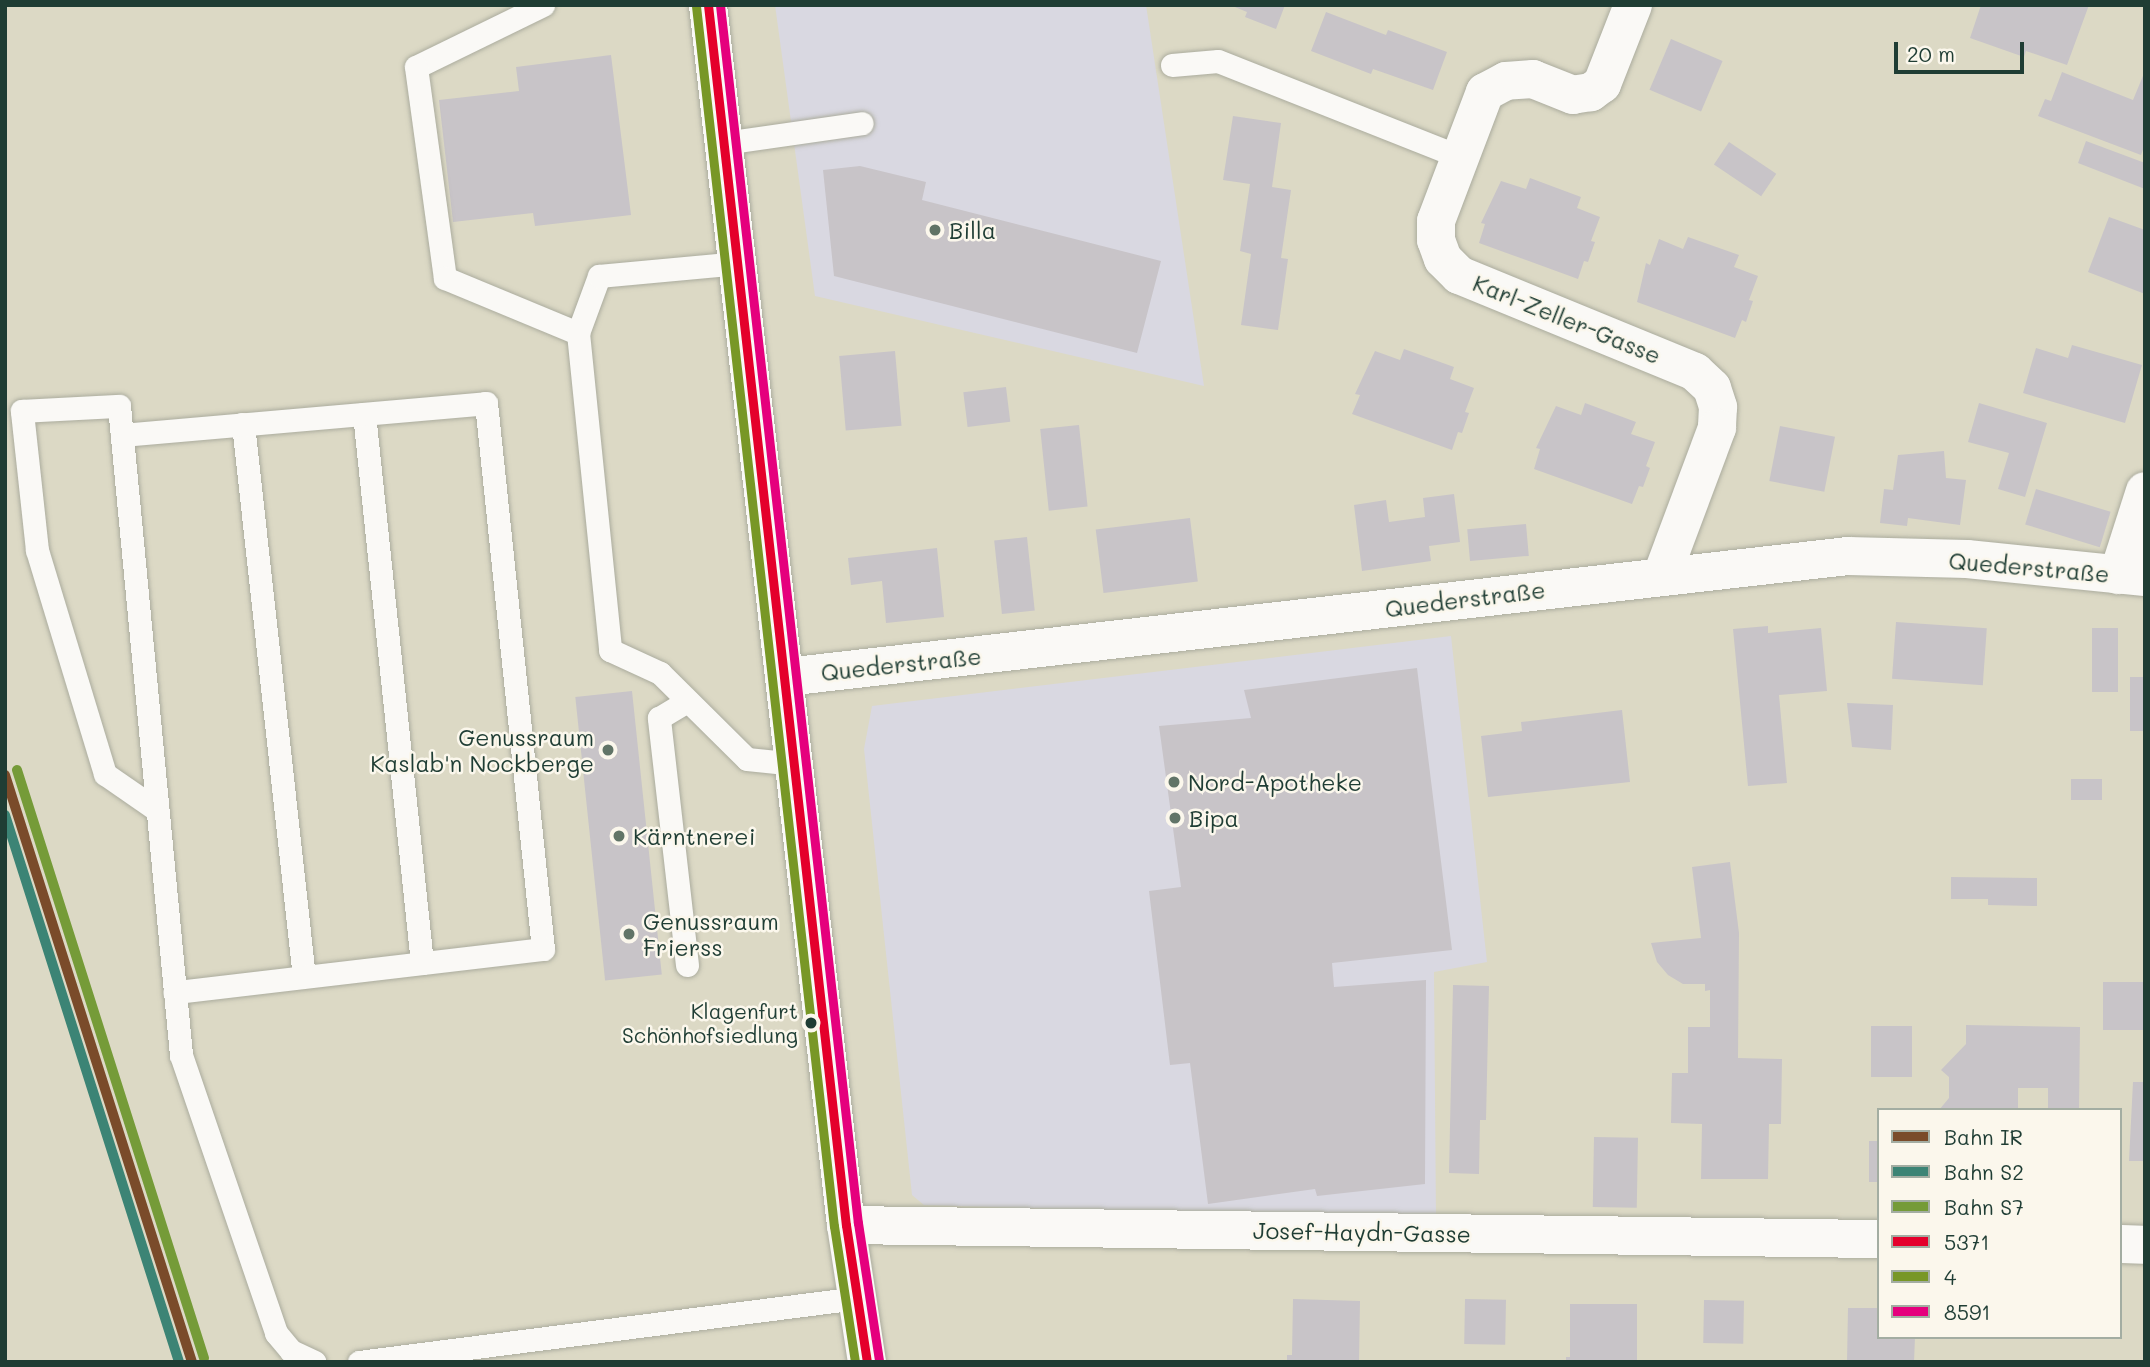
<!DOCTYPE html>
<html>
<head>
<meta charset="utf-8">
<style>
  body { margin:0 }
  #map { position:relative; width:2150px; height:1367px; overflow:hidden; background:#dcd9c5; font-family:Mali,sans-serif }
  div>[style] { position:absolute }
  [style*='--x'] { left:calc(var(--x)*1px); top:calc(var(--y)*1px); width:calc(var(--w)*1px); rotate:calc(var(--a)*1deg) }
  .built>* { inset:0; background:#d9d8e1 }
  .building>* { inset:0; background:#c8c4c8; transform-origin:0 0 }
  .roads { filter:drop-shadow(0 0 2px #abac9e) drop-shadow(0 0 2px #abac9e) }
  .lane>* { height:23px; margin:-11.5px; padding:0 11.5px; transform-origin:11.5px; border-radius:11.5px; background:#faf9f6 }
  .street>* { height:38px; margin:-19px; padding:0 19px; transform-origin:19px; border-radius:19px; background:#faf9f6 }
  .secondary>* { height:38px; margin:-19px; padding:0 19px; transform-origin:19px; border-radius:19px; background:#faf9f6 }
  .bus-1>* { height:9px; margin:-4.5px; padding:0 4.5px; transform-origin:4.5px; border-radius:4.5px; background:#e4002b }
  .bus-2>* { height:9px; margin:-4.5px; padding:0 4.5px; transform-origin:4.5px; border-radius:4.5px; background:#789726 }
  .bus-3>* { height:9px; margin:-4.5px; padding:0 4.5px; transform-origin:4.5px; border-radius:4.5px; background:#e5007d }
  .rail-1>* { height:10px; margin:-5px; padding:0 5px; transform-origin:5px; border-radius:5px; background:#7a4b2a }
  .rail-2>* { height:10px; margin:-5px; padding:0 5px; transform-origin:5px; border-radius:5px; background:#3c8475 }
  .rail-3>* { height:10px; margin:-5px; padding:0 5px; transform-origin:5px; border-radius:5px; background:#759b38 }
  .dots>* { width:19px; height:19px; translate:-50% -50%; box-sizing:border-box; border:4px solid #fbf7ec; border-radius:50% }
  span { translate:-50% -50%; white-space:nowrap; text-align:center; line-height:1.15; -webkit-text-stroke:5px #fbf7ec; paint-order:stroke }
  .bus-label { font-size:21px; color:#1f3d34 }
  .right { translate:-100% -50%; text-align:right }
  .poi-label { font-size:23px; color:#1f3d34 }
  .left { translate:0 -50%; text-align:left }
  .street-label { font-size:23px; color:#1f3d34 }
  .frame { position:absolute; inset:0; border:7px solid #1f3d34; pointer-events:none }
  .legend { position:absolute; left:1877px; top:1108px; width:245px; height:231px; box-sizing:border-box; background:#fbf7ec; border:2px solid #a3ada2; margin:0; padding:9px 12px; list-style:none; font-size:21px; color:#1f3d34 }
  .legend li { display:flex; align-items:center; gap:14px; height:35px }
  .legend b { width:35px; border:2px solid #a3ada2 }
  .scale { position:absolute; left:1894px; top:42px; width:130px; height:32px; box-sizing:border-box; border:4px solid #1f3d34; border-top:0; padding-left:9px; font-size:21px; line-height:24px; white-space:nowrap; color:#1f3d34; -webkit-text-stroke:5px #fbf7ec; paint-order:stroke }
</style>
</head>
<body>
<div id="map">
  <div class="built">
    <i style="clip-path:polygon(775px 5px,1146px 5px,1204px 386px,815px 296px)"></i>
    <i style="clip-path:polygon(1451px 636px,1487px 962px,1434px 972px,1436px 1220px,924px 1205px,912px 1195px,864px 749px,872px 706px)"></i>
  </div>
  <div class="building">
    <i style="clip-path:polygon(1230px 5px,1285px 5px,1276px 29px,1245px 17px,1247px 12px)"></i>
    <i style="clip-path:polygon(1981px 5px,2089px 5px,2067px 65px,2026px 51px,2024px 57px,1970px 38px)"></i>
    <i style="clip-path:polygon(1326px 12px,1386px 35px,1388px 30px,1447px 52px,1433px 90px,1373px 69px,1371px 74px,1311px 51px)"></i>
    <i style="left:1671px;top:39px;width:56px;height:55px;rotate:23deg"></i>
    <i style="clip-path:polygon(611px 55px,631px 215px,535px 226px,533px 213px,453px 222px,439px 100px,519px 91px,516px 67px)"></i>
    <i style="clip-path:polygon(2145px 71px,2145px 144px,2141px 155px,2038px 116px,2045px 99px,2051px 101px,2062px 72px,2133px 100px)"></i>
    <i style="clip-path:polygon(1233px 116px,1281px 123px,1272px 187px,1291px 190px,1281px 258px,1288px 259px,1278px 330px,1241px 325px,1251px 254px,1240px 251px,1250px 184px,1223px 180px)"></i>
    <i style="clip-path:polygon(2086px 141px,2145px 163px,2145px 189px,2078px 163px)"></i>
    <i style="left:1729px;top:142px;width:57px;height:27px;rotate:34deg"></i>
    <i style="clip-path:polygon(860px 166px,926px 182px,922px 200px,1161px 261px,1137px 353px,834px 276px,823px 170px)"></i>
    <i style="clip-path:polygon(1530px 178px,1581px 197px,1577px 208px,1600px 217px,1591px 241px,1595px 242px,1588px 262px,1584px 261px,1578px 279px,1479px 243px,1485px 224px,1481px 223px,1501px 181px,1526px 189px)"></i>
    <i style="clip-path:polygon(2109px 217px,2145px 230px,2145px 294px,2088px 272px)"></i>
    <i style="clip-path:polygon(1688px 237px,1739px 255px,1734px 267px,1758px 276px,1749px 300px,1753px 301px,1746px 322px,1742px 320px,1735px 338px,1637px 302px,1646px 263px,1650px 265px,1659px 239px,1683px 249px)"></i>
    <i style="clip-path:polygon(2072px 345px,2142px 365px,2125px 423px,2023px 393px,2036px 348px,2068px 358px)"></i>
    <i style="clip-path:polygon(1404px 349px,1454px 367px,1450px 379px,1474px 388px,1465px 412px,1469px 413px,1462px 433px,1458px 432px,1452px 450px,1352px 414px,1360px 395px,1355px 394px,1375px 351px,1400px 360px)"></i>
    <i style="left:895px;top:351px;width:75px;height:56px;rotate:85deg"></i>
    <i style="left:1006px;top:387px;width:35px;height:43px;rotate:83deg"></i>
    <i style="clip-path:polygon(1585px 403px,1636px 422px,1631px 434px,1655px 442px,1646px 466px,1650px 468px,1643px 487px,1639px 486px,1632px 504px,1534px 469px,1540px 449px,1536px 448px,1556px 406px,1581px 415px)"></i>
    <i style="clip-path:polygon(1979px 403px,2047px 423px,2025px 497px,1998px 489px,2009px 453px,1968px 442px)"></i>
    <i style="left:1079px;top:425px;width:82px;height:39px;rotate:84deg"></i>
    <i style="left:1780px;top:426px;width:56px;height:56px;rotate:11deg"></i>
    <i style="clip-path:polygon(1944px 451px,1946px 478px,1966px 480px,1960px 525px,1908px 518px,1907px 526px,1880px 523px,1884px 489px,1893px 490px,1898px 455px)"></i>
    <i style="left:2036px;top:489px;width:78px;height:37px;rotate:17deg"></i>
    <i style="clip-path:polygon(1454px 494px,1460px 542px,1429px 546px,1431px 561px,1362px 571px,1354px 505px,1386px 500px,1389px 522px,1425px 517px,1423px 498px)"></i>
    <i style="left:1190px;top:518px;width:64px;height:95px;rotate:83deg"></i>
    <i style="left:1526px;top:524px;width:32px;height:59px;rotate:85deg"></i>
    <i style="left:1027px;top:537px;width:74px;height:33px;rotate:84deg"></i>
    <i style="clip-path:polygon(937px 548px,944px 617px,886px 623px,882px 581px,851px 585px,848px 558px)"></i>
    <i style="left:1896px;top:622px;width:91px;height:57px;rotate:4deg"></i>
    <i style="clip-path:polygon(1768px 626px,1768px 633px,1821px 628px,1827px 691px,1779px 695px,1787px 783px,1748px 786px,1733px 629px)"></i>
    <i style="left:2092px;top:628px;width:26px;height:64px"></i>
    <i style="clip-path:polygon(1417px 668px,1452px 950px,1332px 963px,1334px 987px,1426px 980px,1425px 1184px,1317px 1196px,1315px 1189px,1208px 1204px,1190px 1063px,1170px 1065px,1149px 891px,1181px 887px,1159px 726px,1251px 718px,1244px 690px)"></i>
    <i style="left:2130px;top:677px;width:15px;height:54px"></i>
    <i style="left:632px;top:691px;width:285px;height:57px;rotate:84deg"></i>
    <i style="clip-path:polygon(1847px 703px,1893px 705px,1891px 750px,1852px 747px)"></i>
    <i style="clip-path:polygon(1622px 710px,1630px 782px,1488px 797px,1481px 736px,1522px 731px,1521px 722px)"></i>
    <i style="left:2102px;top:779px;width:21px;height:31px;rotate:90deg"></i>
    <i style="clip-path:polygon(1730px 862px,1739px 933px,1738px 1058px,1782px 1059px,1781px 1124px,1769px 1124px,1768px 1179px,1701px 1179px,1702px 1124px,1671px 1123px,1672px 1073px,1688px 1073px,1688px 1027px,1710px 1027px,1710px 990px,1705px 991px,1705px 984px,1683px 984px,1668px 975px,1657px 962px,1651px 943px,1701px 938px,1692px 867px)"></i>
    <i style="clip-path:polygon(1951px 877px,2037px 878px,2037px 906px,1988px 905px,1988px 899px,1951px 899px)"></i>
    <i style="left:2103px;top:982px;width:42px;height:48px"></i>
    <i style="clip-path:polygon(1453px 985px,1489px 986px,1486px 1120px,1480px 1120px,1479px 1174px,1449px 1173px)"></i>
    <i style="clip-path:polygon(1966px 1025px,2080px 1027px,2079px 1110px,2048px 1110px,2048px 1088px,2018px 1088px,2018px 1110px,1939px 1110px,1949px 1098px,1949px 1077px,1941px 1070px,1966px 1044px)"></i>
    <i style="left:1871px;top:1026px;width:41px;height:51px"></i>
    <i style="clip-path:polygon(2133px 1082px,2145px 1082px,2145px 1161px,2129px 1161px)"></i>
    <i style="left:1594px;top:1137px;width:44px;height:70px;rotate:1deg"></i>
    <i style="left:1869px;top:1141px;width:10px;height:41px"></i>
    <i style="clip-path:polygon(1293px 1299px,1360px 1301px,1359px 1362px,1287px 1362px,1287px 1355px,1292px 1355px)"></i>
    <i style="left:1465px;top:1299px;width:41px;height:45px;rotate:1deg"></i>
    <i style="left:1704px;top:1300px;width:40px;height:43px;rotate:1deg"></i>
    <i style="clip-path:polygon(1570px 1304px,1637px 1304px,1637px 1362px,1566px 1362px,1566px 1357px,1570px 1357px)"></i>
    <i style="clip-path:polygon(1848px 1308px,1879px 1308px,1879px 1337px,1915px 1337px,1914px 1362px,1847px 1362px)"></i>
  </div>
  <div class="roads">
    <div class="lane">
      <i style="--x:543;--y:5;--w:141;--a:154"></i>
      <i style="--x:416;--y:67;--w:213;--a:82.2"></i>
      <i style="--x:445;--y:278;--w:144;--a:22.5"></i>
      <i style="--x:578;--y:333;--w:319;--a:84.2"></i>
      <i style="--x:610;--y:650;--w:55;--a:24.7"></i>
      <i style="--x:660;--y:673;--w:122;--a:44.7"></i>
      <i style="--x:747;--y:759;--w:49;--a:5.8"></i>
      <i style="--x:1172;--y:65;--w:46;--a:-5"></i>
      <i style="--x:1218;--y:61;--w:260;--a:21.6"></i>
      <i style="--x:724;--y:143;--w:139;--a:-8.2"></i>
      <i style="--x:578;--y:333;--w:61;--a:-69.8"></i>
      <i style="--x:599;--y:276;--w:140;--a:-5.3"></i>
      <i style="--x:364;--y:414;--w:552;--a:83.97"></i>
      <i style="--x:243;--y:424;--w:556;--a:83.71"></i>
      <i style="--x:122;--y:435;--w:365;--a:-5"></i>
      <i style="--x:486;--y:403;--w:549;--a:84.04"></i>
      <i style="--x:543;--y:949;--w:371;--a:173.3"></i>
      <i style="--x:157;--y:810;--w:63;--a:-145.3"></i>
      <i style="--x:105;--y:774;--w:234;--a:-106.9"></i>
      <i style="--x:37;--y:550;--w:140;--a:-96.2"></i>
      <i style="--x:22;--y:411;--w:97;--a:-3"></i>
      <i style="--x:119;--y:406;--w:652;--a:84.54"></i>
      <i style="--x:181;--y:1055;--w:294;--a:71.1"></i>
      <i style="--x:276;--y:1333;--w:23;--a:50"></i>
      <i style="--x:291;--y:1351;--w:26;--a:25"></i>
      <i style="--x:687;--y:965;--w:249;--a:-96.5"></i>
      <i style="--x:659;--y:718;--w:33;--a:-31"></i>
      <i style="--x:359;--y:1362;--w:502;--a:-7.32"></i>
    </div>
    <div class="street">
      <i style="--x:1633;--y:5;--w:85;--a:111.4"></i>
      <i style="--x:1602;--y:84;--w:14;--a:144"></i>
      <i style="--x:1591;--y:92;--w:18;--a:171"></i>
      <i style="--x:1573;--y:95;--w:43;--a:-158.2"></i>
      <i style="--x:1533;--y:79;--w:27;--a:176"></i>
      <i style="--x:1506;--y:81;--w:24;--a:152"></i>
      <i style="--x:1485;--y:92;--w:138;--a:110.8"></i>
      <i style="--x:1436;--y:221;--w:19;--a:90"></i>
      <i style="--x:1436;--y:240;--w:20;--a:70"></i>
      <i style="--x:1443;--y:259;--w:23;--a:45"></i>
      <i style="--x:1459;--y:275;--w:255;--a:22.3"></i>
      <i style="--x:1695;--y:372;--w:23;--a:43"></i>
      <i style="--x:1712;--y:388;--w:20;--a:72"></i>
      <i style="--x:1718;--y:407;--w:21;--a:93"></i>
      <i style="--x:1717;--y:428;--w:157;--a:110.5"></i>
      <i style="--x:2118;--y:575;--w:88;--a:-72.2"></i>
      <i style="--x:786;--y:677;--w:1069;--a:-6.5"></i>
      <i style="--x:1848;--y:556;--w:119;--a:1.4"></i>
      <i style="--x:1967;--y:559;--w:179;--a:5.8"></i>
      <i style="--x:846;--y:1225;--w:1033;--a:0.78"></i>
      <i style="--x:2120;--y:1244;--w:25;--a:2"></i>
    </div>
    <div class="secondary">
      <i style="--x:708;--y:5;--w:1228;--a:83.55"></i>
      <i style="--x:846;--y:1225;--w:139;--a:81.3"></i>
    </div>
  </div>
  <div class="bus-1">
    <i style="--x:708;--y:5;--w:1228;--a:83.55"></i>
    <i style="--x:846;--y:1225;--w:139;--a:81.3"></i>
  </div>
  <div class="bus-2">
    <i style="--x:696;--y:6;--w:1228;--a:83.55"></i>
    <i style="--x:834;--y:1226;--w:138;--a:81.2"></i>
  </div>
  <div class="bus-3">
    <i style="--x:720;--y:5;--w:1226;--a:83.54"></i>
    <i style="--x:858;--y:1223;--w:139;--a:81.3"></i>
  </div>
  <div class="rail-1">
    <i style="--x:5;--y:775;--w:616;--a:72.33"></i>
  </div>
  <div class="rail-2">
    <i style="--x:5;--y:815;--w:574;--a:72.35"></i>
  </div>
  <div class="rail-3">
    <i style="--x:17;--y:770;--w:617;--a:72.36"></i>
  </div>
  <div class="dots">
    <i style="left:935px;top:230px;background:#617467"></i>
    <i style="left:608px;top:750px;background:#617467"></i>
    <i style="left:1174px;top:782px;background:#617467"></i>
    <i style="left:1175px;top:818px;background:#617467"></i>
    <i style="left:619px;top:836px;background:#617467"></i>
    <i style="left:629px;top:934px;background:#617467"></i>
    <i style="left:811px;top:1023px;background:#1f3d34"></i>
  </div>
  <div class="bus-label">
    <span class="right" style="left:798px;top:1023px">Klagenfurt<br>Schönhofsiedlung</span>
  </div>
  <div class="poi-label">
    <span class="left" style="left:949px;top:230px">Billa</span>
    <span class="right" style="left:594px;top:750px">Genussraum<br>Kaslab'n Nockberge</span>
    <span class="left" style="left:1188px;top:782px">Nord-Apotheke</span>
    <span class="left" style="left:1189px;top:818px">Bipa</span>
    <span class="left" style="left:633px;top:836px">Kärntnerei</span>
    <span class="left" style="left:643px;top:934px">Genussraum<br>Frierss</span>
  </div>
  <div class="street-label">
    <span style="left:1567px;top:319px;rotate:22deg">Karl-Zeller-Gasse</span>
    <span style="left:2029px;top:567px;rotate:5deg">Quederstraße</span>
    <span style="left:1465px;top:599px;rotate:-7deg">Quederstraße</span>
    <span style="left:901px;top:664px;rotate:-6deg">Quederstraße</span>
    <span style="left:1362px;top:1232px;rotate:1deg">Josef-Haydn-Gasse</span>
  </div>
  <div class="frame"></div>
  <ul class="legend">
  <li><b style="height:9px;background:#7a4b2a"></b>Bahn IR</li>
  <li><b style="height:9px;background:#3c8475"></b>Bahn S2</li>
  <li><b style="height:9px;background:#759b38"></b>Bahn S7</li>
  <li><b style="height:9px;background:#e4002b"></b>5371</li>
  <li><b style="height:9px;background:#789726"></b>4</li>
  <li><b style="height:9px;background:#e5007d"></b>8591</li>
  </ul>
  <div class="scale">20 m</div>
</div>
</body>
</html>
